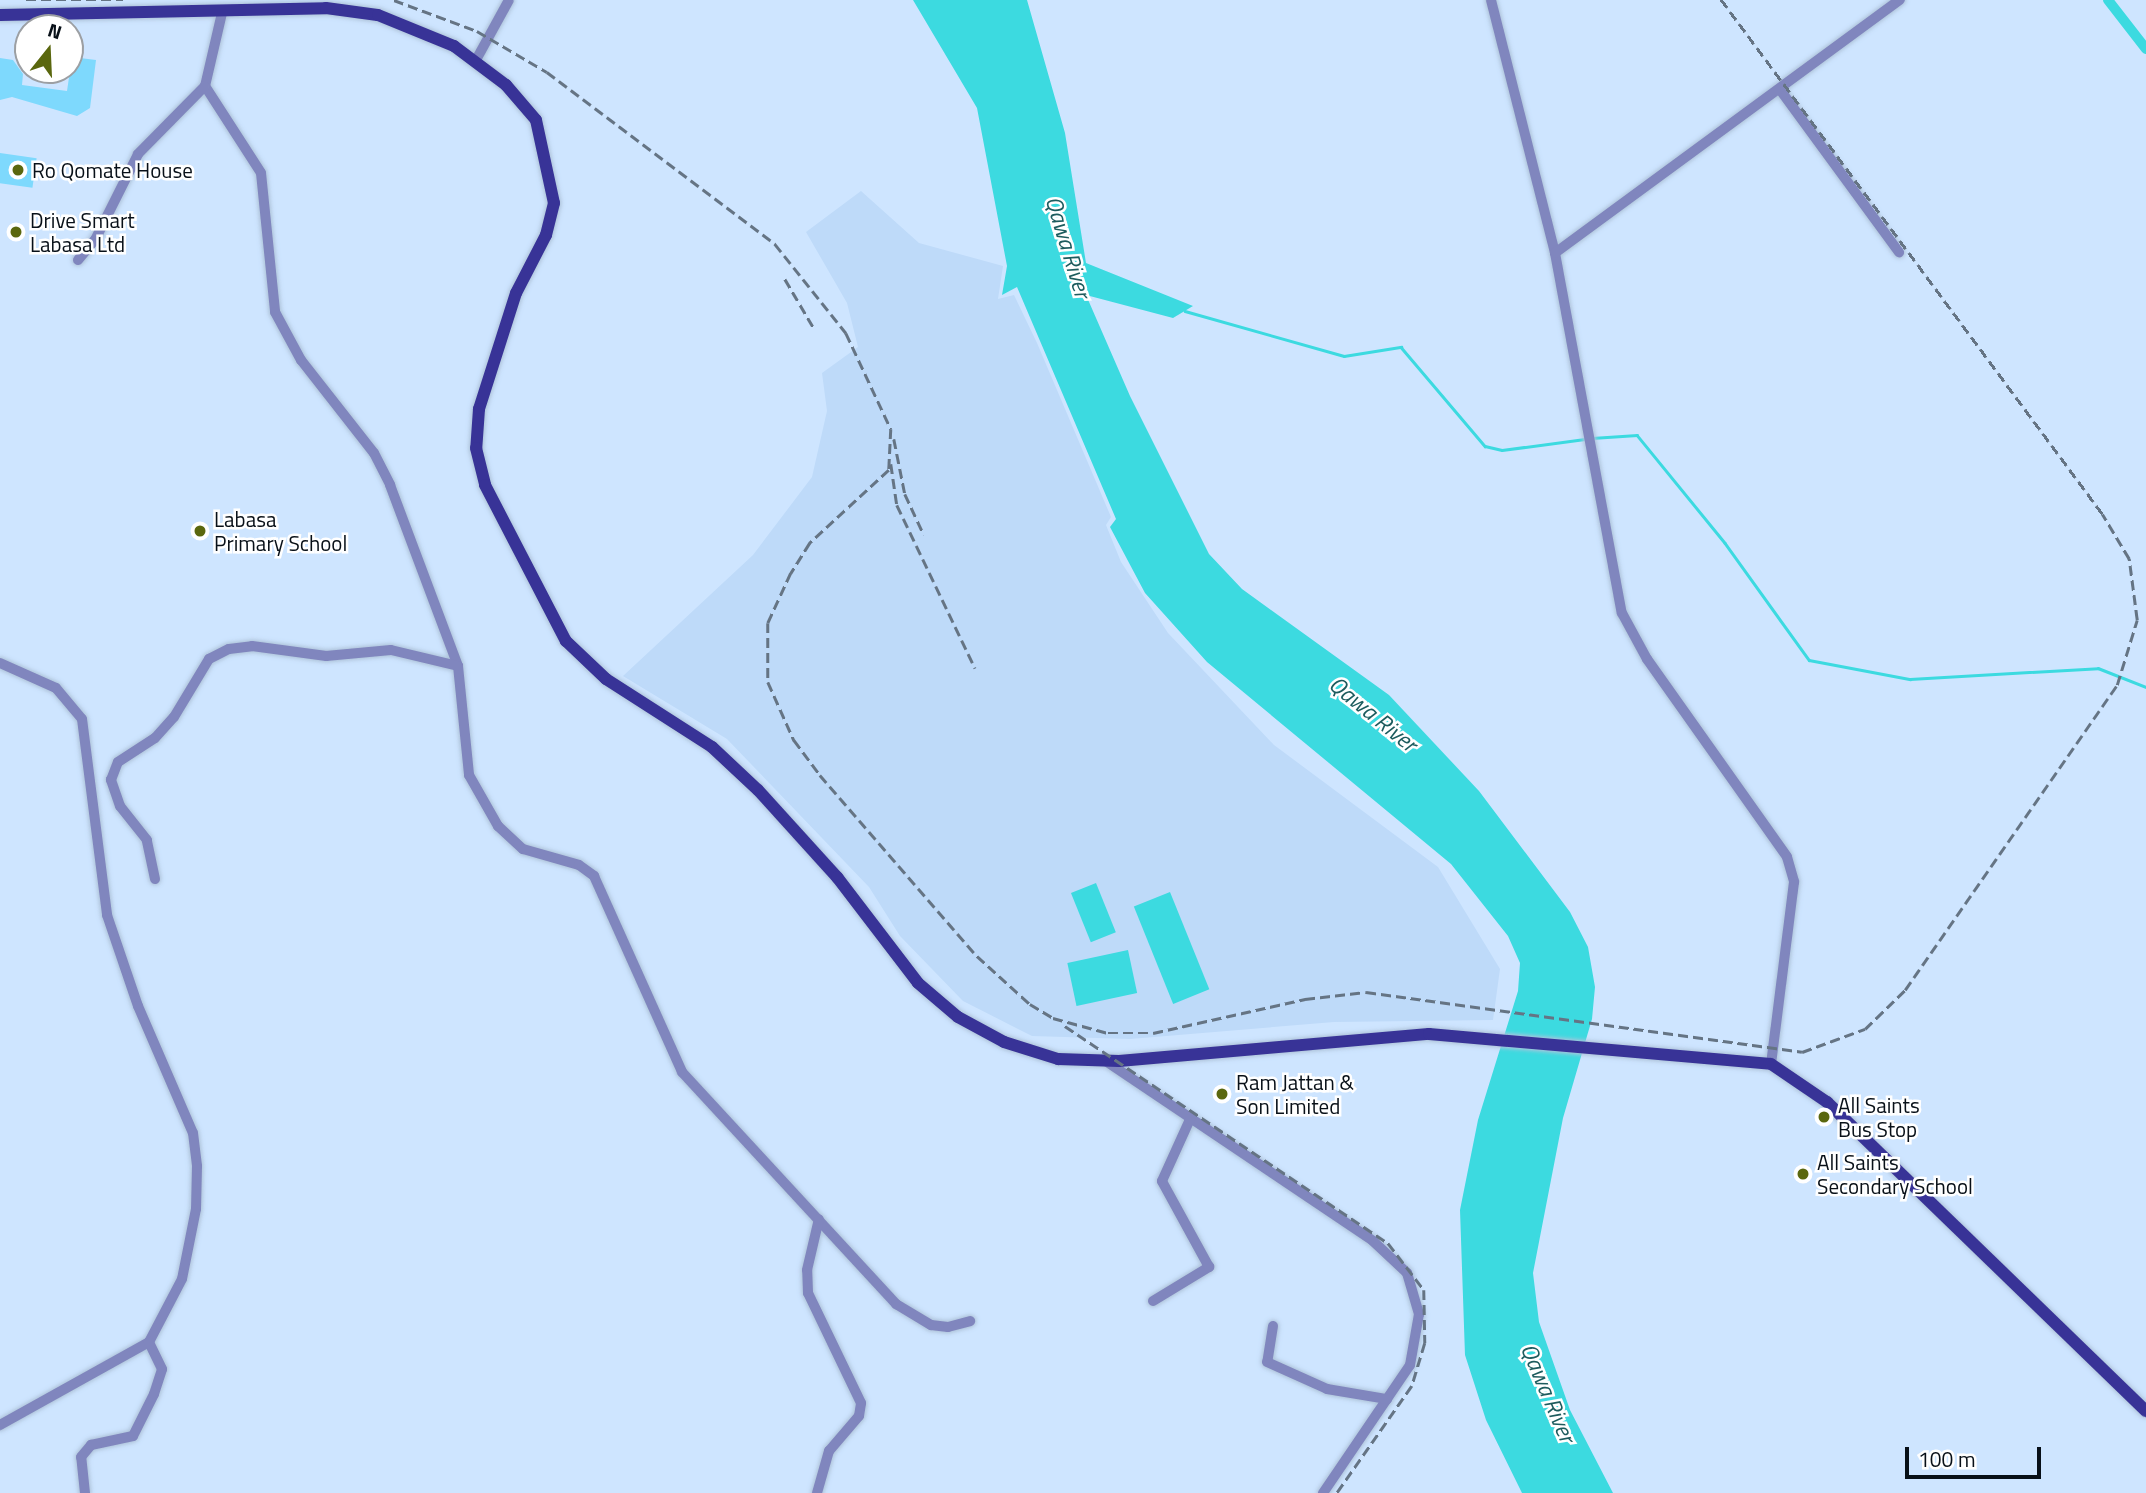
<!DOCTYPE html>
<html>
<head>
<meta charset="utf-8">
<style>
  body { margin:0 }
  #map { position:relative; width:2146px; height:1493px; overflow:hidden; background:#cee5ff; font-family:"Titillium Web",sans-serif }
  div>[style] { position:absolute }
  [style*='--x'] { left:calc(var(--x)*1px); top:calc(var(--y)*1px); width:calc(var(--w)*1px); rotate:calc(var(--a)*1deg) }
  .built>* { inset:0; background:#bedaf9 }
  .water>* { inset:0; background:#3cdae0; transform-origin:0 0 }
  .stream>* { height:2.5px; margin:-1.25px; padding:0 1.25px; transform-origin:1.25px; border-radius:1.25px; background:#3cdae0 }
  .canal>* { height:10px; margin:-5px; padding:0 5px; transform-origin:5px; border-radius:5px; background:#3cdae0 }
  .building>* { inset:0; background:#7ed9fd; transform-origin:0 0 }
  .roads { filter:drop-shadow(0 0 2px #aec3da) drop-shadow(0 0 2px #aec3da) }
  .minor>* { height:10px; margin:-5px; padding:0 5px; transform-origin:5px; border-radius:5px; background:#8086be }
  .major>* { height:12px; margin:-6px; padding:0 6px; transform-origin:6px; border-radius:6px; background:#383397 }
  .rail>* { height:2.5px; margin-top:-1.25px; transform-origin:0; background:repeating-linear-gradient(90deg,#657484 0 10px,transparent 0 15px) }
  .dots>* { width:19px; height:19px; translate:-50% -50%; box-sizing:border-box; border:4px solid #fff; border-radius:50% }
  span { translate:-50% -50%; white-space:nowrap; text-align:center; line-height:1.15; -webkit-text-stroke:5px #fff; paint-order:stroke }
  .poi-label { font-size:21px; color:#081018 }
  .left { translate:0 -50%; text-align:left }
  .water-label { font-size:23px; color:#1d5c5e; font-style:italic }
  .north { position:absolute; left:14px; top:14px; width:70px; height:70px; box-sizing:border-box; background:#fff; border:2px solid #9c9fa3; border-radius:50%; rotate:18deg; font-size:19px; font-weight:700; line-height:28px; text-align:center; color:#081018 }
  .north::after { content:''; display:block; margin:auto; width:24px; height:32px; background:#5a670e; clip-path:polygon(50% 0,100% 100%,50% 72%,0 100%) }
  .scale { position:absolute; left:1905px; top:1447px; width:136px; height:32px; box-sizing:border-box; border:4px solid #081018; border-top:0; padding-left:9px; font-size:21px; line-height:24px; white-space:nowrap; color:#081018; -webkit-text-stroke:5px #fff; paint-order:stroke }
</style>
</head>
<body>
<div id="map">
  <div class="built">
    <i style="clip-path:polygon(861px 191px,919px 243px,1003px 266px,998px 299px,1014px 295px,1037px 343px,1111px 517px,1106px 525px,1121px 562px,1168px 633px,1274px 745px,1438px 867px,1500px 969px,1493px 1020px,1334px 1022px,1130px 1039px,1032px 1036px,963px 1001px,900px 936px,869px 887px,727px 739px,623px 676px,753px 555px,812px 477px,827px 411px,822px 373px,858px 347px,847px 303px,806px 232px)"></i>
  </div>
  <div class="water">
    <i style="clip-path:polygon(913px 0,1027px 0,1065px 133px,1086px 263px,1193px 306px,1173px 318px,1086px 295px,1130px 396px,1209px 554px,1242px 589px,1389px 695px,1479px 791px,1570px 912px,1588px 947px,1595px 987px,1592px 1019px,1563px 1118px,1533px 1273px,1539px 1322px,1570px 1410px,1613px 1493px,1522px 1493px,1486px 1420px,1465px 1355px,1460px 1210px,1478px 1120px,1518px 991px,1520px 963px,1508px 936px,1451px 864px,1207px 662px,1145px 593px,1110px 527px,1116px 519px,1017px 287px,1002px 295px,1007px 266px,977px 108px)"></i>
    <i style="left:1096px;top:883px;width:53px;height:27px;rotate:68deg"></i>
    <i style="left:1170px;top:892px;width:105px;height:39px;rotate:68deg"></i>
    <i style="left:1128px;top:950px;width:44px;height:62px;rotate:78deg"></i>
  </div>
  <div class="stream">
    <i style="--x:1185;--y:311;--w:165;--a:15.8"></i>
    <i style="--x:1344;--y:356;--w:58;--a:-9"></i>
    <i style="--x:1401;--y:347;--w:130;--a:49.7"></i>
    <i style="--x:1485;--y:446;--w:17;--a:13"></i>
    <i style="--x:1502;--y:450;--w:85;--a:-7.5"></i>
    <i style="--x:1592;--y:438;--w:45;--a:-3.8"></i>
    <i style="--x:1637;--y:435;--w:139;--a:50.8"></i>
    <i style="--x:1725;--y:543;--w:144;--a:54.3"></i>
    <i style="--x:1809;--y:660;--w:103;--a:10.7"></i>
    <i style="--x:1910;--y:679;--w:188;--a:-3.3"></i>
    <i style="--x:2098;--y:668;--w:52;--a:21.6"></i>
  </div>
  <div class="canal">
    <i style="--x:2108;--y:0;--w:62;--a:52.2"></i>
  </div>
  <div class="building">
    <i style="clip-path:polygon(72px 57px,96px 60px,90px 108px,77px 116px,12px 97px,0 100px,0 58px,13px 60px,23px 74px,22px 85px,67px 91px)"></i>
    <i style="left:0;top:153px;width:37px;height:30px;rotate:8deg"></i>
  </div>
  <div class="roads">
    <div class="minor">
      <i style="--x:1491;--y:0;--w:261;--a:75.8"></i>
      <i style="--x:1555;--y:253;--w:366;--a:79.5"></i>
      <i style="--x:1622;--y:613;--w:52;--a:61.5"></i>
      <i style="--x:1647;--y:659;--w:242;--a:54.7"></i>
      <i style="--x:1787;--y:857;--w:26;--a:74"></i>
      <i style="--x:1794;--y:882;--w:183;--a:97.2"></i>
      <i style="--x:222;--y:13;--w:75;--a:103.1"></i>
      <i style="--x:205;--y:86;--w:103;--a:57.2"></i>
      <i style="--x:261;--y:173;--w:140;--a:84.2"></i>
      <i style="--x:275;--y:312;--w:55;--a:61.6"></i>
      <i style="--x:301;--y:360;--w:118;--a:51.9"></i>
      <i style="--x:374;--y:453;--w:36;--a:63"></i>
      <i style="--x:390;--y:485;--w:193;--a:69.4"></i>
      <i style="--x:458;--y:666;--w:110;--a:84.2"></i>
      <i style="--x:469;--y:775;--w:59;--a:60.4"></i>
      <i style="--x:498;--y:826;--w:34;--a:43"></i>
      <i style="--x:523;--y:849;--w:58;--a:15.9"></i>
      <i style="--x:579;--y:865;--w:19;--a:36"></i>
      <i style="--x:594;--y:876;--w:215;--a:65.8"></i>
      <i style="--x:682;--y:1072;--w:316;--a:47.3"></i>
      <i style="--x:896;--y:1304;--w:41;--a:31"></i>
      <i style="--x:931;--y:1325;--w:17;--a:7"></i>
      <i style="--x:948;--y:1327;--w:23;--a:-15"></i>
      <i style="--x:476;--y:60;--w:68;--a:-61.2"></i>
      <i style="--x:1781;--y:91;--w:200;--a:53.8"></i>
      <i style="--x:1555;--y:253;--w:428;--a:-36.3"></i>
      <i style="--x:78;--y:260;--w:26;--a:-50"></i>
      <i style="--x:95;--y:240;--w:96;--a:-63.4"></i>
      <i style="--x:138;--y:154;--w:95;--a:-45.4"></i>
      <i style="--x:0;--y:663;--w:61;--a:24.1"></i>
      <i style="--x:56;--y:688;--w:40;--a:50"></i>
      <i style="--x:82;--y:719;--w:198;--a:82.7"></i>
      <i style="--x:107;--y:915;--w:96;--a:71.2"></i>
      <i style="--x:138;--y:1006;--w:138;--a:66.6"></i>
      <i style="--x:193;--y:1133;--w:33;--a:83"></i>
      <i style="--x:197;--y:1166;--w:43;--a:91.3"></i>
      <i style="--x:196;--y:1209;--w:71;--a:101.3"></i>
      <i style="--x:182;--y:1279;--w:71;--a:117.6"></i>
      <i style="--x:149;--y:1342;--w:171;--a:150.9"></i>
      <i style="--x:155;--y:879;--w:40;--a:-102"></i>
      <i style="--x:147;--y:840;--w:43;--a:-128.5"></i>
      <i style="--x:120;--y:806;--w:28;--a:-109"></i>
      <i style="--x:111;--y:780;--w:19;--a:-69"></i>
      <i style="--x:118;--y:762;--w:44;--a:-33"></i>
      <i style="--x:155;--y:738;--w:28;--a:-48"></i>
      <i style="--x:174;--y:717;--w:68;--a:-58.9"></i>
      <i style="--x:209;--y:659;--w:22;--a:-27"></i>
      <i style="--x:229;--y:649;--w:23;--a:-7"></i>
      <i style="--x:252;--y:646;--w:75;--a:7.7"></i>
      <i style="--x:326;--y:656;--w:65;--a:-5.3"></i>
      <i style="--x:391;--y:650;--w:69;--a:13.4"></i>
      <i style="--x:1107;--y:1062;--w:321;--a:33.9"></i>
      <i style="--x:1373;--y:1241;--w:47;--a:43.3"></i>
      <i style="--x:1407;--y:1273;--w:43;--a:73.7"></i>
      <i style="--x:1419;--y:1314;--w:52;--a:100"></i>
      <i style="--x:1410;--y:1365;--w:155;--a:124.2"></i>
      <i style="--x:1153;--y:1301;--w:66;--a:-31.3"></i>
      <i style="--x:1209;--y:1267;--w:98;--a:-118.7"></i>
      <i style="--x:1162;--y:1181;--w:70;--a:-65.6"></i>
      <i style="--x:1273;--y:1326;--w:36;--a:99"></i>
      <i style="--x:1267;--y:1362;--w:66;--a:24.2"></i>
      <i style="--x:1327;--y:1389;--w:61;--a:9.5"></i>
      <i style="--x:85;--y:1493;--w:36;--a:-96"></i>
      <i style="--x:81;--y:1457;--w:16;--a:-50"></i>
      <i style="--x:91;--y:1445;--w:43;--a:-12.1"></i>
      <i style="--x:133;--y:1436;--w:47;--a:-63.4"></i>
      <i style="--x:154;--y:1394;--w:26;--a:-72"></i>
      <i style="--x:162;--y:1369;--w:30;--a:-116"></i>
      <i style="--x:817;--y:1493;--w:44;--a:-74.1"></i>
      <i style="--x:829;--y:1451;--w:46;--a:-49.4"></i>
      <i style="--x:859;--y:1416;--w:13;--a:-81"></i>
      <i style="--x:861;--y:1403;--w:122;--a:-115.7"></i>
      <i style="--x:808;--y:1293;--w:23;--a:-92"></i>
      <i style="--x:807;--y:1270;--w:52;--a:-76.8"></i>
    </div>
    <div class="major">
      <i style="--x:0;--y:15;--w:326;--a:-1.2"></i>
      <i style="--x:326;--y:8;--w:52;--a:7.7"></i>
      <i style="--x:378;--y:15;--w:82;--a:22.2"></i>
      <i style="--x:454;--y:46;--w:65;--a:36.9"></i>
      <i style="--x:506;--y:85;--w:46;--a:49.4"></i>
      <i style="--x:536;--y:120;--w:85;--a:77.8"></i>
      <i style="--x:554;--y:203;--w:33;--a:104"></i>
      <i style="--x:546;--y:235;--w:65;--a:117.3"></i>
      <i style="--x:516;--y:293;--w:122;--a:107.7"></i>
      <i style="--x:479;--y:409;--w:39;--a:94"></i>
      <i style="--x:476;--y:448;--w:38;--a:76"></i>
      <i style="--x:485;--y:485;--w:176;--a:62.6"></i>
      <i style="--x:566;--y:641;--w:55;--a:43.5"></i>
      <i style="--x:606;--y:679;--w:126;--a:32.7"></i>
      <i style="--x:712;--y:747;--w:63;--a:43.1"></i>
      <i style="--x:758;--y:790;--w:118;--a:47.8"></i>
      <i style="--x:837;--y:877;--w:133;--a:52.6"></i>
      <i style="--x:918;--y:983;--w:52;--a:40.4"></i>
      <i style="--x:958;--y:1017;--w:52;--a:28.5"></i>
      <i style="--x:1004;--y:1042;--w:57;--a:17.5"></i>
      <i style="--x:1058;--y:1059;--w:61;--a:1.9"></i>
      <i style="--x:1119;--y:1061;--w:311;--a:-5"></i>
      <i style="--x:1429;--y:1034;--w:343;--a:5"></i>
      <i style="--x:1771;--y:1064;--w:68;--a:34.2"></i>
      <i style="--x:1827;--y:1102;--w:444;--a:44.1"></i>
    </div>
  </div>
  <div class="rail">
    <i style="--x:26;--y:0;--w:97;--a:0"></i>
    <i style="--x:394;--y:0;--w:89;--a:20.5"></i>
    <i style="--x:477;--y:31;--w:81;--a:30.4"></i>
    <i style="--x:547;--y:72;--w:286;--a:37"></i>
    <i style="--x:775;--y:244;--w:114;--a:51.4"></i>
    <i style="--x:846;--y:333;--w:106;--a:64.9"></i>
    <i style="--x:891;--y:429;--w:41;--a:92.8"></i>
    <i style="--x:889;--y:470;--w:108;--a:137.3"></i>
    <i style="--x:810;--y:543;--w:36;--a:122"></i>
    <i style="--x:791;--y:573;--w:55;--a:114.7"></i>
    <i style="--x:768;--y:623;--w:59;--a:90"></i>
    <i style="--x:768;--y:682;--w:64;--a:65.9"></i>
    <i style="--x:794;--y:740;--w:44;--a:53.4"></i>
    <i style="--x:820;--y:775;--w:240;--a:49.1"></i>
    <i style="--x:977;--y:956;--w:72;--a:42.2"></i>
    <i style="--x:1030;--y:1004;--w:27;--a:31"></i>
    <i style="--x:1053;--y:1018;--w:57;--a:15.3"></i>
    <i style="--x:1108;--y:1033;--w:45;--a:0"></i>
    <i style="--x:1153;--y:1033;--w:156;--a:-12.6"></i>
    <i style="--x:1305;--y:999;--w:61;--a:-6.5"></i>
    <i style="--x:1366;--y:992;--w:440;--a:7.8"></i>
    <i style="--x:1802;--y:1052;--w:67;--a:-20.1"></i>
    <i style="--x:1865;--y:1029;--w:56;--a:-44.3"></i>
    <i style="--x:1905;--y:990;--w:371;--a:-55.2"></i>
    <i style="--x:2117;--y:685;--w:68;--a:-72.9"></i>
    <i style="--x:2137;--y:620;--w:62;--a:-97.5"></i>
    <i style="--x:2129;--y:559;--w:52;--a:-121"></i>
    <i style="--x:2102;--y:514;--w:640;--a:-126.55"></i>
    <i style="--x:785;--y:279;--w:59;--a:59.5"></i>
    <i style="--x:894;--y:439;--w:56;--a:78.7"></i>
    <i style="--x:905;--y:494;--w:45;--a:65.1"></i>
    <i style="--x:891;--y:464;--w:41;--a:81.7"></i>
    <i style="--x:897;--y:505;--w:181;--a:64.4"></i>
    <i style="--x:1065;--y:1026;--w:389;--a:33.9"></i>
    <i style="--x:1388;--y:1243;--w:59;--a:52.5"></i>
    <i style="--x:1424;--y:1290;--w:53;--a:88.9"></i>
    <i style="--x:1425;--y:1343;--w:45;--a:106.8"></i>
    <i style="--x:1412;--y:1386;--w:131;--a:125"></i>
  </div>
  <div class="dots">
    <i style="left:18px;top:170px;background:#5a670e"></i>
    <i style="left:16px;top:232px;background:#5a670e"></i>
    <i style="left:200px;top:531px;background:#5a670e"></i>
    <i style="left:1222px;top:1094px;background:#5a670e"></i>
    <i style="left:1824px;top:1117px;background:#5a670e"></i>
    <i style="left:1803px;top:1174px;background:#5a670e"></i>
  </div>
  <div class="poi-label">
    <span class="left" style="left:32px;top:170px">Ro Qomate House</span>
    <span class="left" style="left:30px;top:232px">Drive Smart<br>Labasa Ltd</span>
    <span class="left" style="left:214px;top:531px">Labasa<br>Primary School</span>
    <span class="left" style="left:1236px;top:1094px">Ram Jattan &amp;<br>Son Limited</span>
    <span class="left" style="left:1838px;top:1117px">All Saints<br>Bus Stop</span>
    <span class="left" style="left:1817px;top:1174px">All Saints<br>Secondary School</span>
  </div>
  <div class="water-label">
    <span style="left:1068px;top:247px;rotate:73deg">Qawa River</span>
    <span style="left:1373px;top:714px;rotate:39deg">Qawa River</span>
    <span style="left:1548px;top:1393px;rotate:67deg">Qawa River</span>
  </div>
  <div class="north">N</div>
  <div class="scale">100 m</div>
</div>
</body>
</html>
